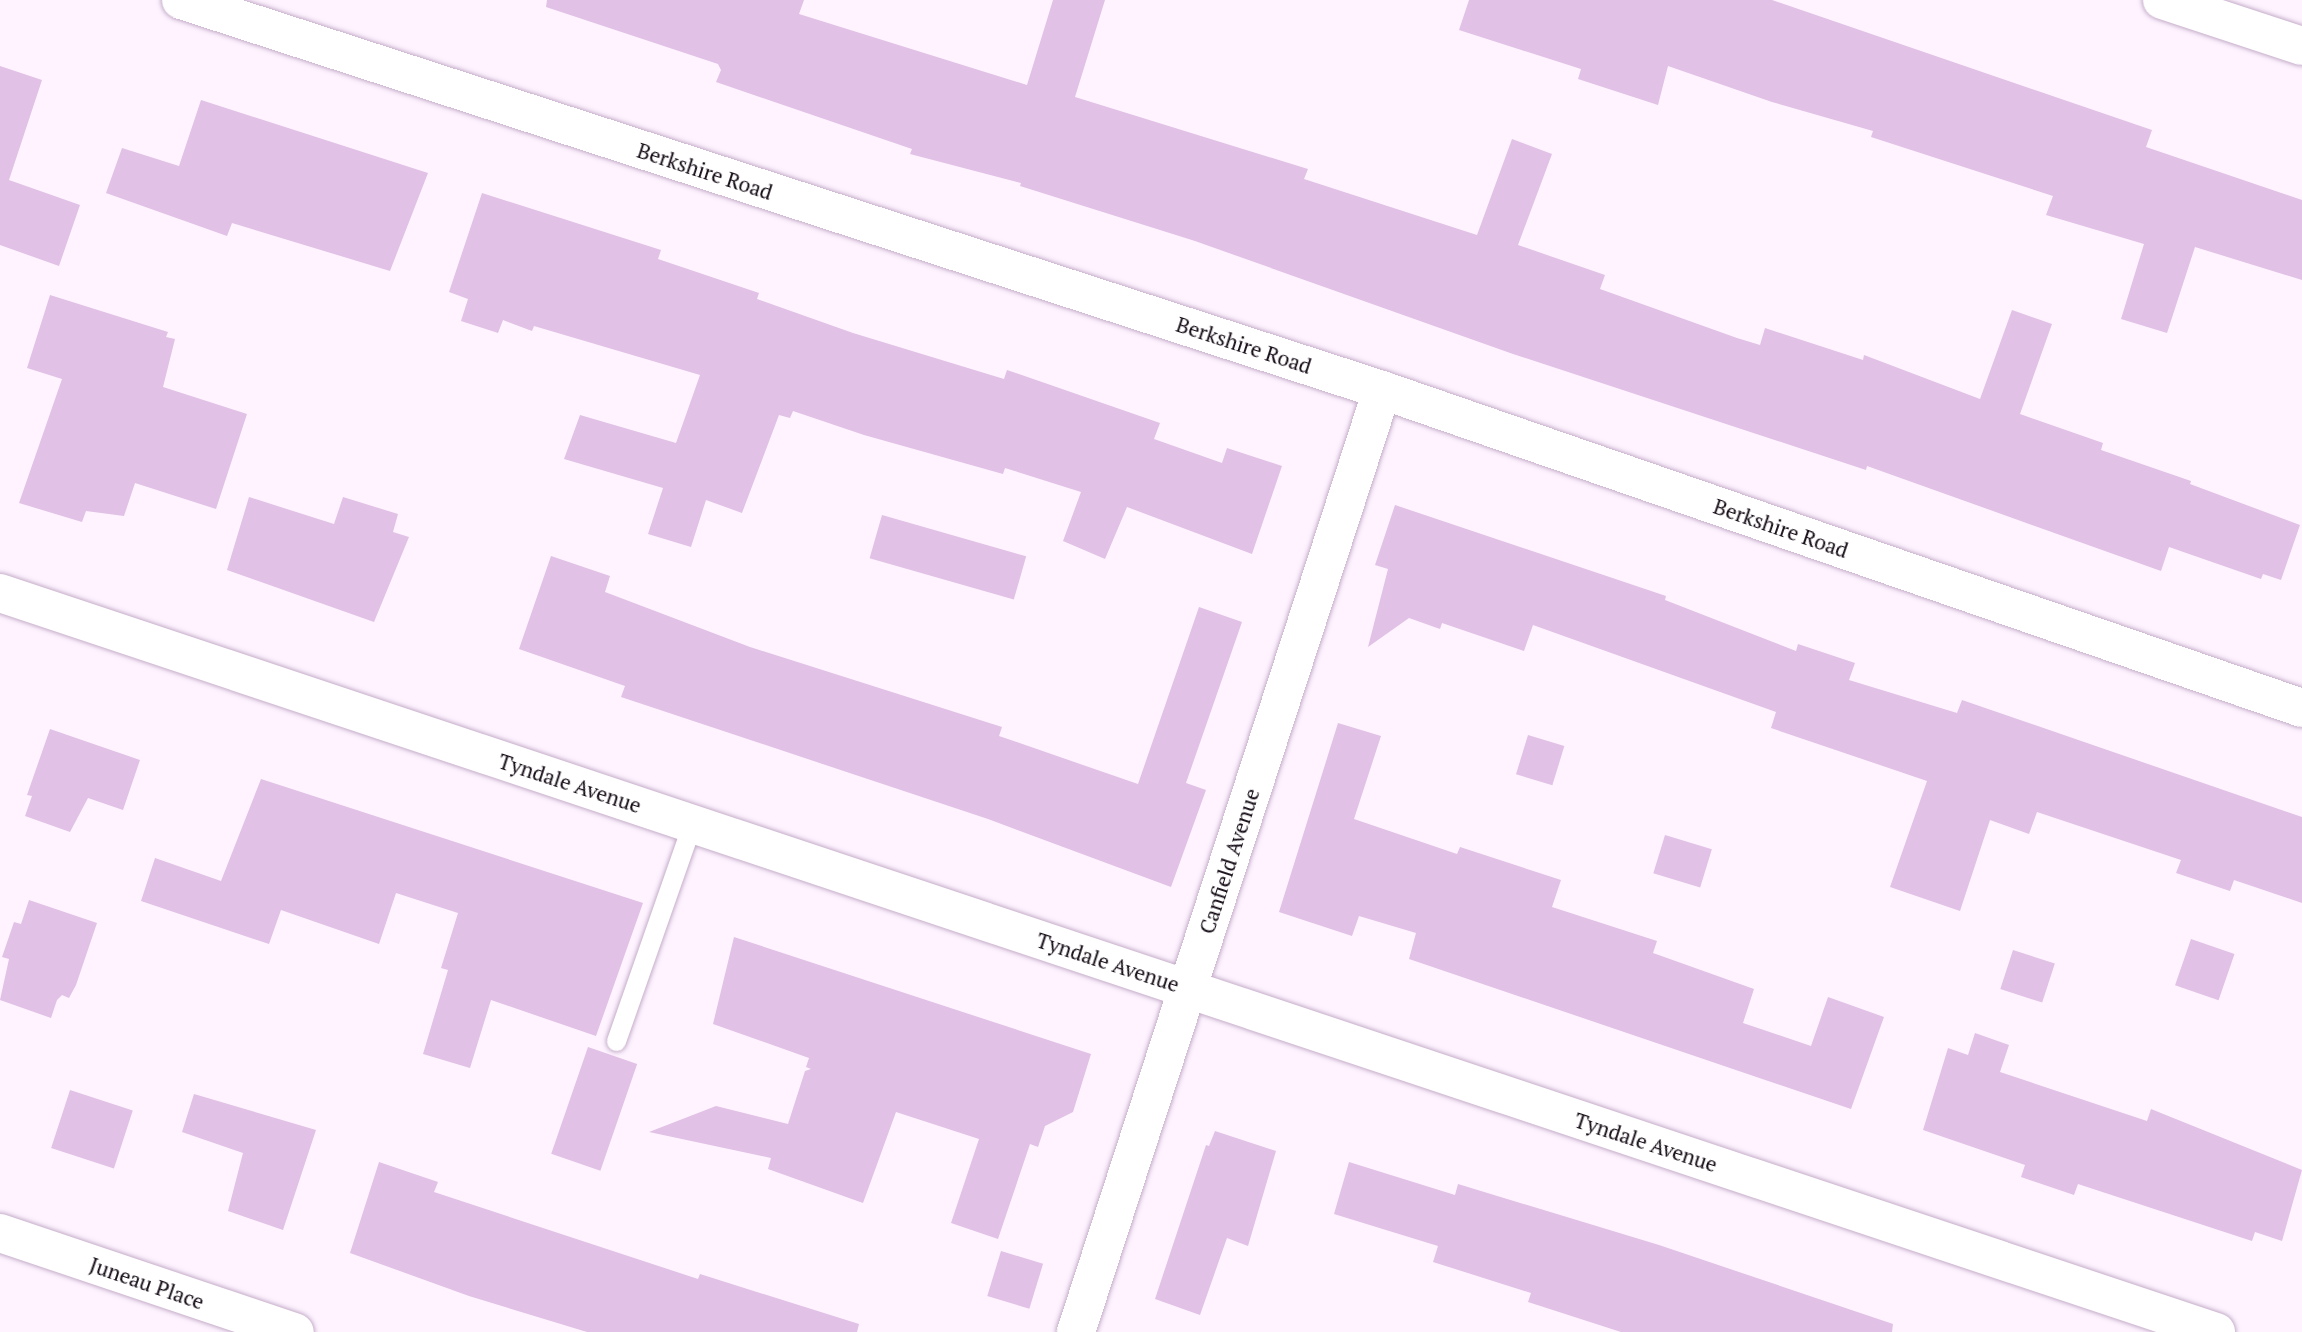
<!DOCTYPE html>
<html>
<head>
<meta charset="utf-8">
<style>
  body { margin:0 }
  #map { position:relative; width:2302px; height:1332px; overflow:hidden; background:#fef3ff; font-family:"PT Serif",serif }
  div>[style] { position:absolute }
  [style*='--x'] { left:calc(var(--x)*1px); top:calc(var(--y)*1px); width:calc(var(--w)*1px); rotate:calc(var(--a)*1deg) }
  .building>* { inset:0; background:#e1c1e5; transform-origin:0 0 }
  .roads { filter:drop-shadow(0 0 2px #c5adc9) drop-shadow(0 0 2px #c5adc9) }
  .lane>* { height:19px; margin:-9.5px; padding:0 9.5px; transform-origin:9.5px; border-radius:9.5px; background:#fff }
  .street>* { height:38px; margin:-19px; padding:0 19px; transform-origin:19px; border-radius:19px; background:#fff }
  span { translate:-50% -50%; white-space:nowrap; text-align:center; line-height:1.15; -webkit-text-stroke:5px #fff; paint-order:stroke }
  .street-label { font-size:21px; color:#130a14 }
</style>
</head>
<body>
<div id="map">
  <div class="building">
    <i style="clip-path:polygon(547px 0,804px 0,799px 14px,1027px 85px,1053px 0,1105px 0,1075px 97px,1308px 169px,1304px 179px,1477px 235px,1512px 139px,1552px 154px,1518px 245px,1605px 275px,1600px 289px,1737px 338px,1760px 345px,1765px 328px,1863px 360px,1864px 355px,1980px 399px,2012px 310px,2052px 324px,2020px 414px,2103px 443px,2101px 450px,2191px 481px,2190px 484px,2300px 525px,2281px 580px,2263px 574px,2261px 579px,2169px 547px,2161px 571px,1867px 466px,1866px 470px,1513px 354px,1195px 241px,1020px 186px,1021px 183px,910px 154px,912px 149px,716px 82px,721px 70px,718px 64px,546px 7px)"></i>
    <i style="clip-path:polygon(1469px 0,1772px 0,2152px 130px,2146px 147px,2302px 200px,2302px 280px,2195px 247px,2167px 333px,2121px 319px,2144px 244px,2046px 215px,2053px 196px,1871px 137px,1873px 131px,1772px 102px,1668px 66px,1658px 105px,1578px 79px,1581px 69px,1459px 30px)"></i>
    <i style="clip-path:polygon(0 66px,42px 80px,9px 180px,80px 205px,59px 266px,0 245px)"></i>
    <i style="clip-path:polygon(201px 100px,428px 173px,390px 271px,232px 223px,227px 236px,106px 193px,122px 148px,179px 166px)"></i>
    <i style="clip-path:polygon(482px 193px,661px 250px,658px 259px,759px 293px,757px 299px,853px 333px,1004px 379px,1007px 370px,1160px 423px,1154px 439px,1222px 463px,1227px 448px,1282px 466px,1252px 554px,1127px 507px,1105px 559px,1063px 541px,1081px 492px,1005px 468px,1003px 474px,864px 435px,793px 411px,790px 418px,779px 415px,742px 513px,706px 500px,691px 547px,648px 534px,663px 488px,564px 459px,580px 415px,676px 443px,700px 375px,534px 326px,532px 331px,503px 320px,498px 333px,461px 321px,468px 299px,449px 292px)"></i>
    <i style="clip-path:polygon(50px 295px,168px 332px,166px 337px,175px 339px,163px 387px,247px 414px,216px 509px,135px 483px,124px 516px,86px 511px,82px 522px,19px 503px,62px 379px,27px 368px)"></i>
    <i style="clip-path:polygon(249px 497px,334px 524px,343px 497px,398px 514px,393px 532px,409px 537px,374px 622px,227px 570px)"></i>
    <i style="clip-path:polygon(1395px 505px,1666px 596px,1665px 600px,1796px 651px,1798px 644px,1855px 663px,1849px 680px,1957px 713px,1962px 700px,2302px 817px,2302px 903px,2234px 880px,2230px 891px,2176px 873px,2181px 860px,2037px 812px,2029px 834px,1990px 820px,1960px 911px,1890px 887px,1927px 781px,1771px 728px,1776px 712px,1533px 625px,1524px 651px,1442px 623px,1440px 629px,1409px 618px,1368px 647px,1388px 569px,1375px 565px)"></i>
    <i style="left:882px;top:515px;width:150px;height:45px;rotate:16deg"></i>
    <i style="clip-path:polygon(551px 556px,610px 576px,605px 592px,750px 647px,1002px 727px,999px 736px,1138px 784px,1199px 607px,1242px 622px,1186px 783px,1206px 790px,1171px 887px,988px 819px,621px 697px,625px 686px,519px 649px)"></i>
    <i style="clip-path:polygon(1338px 723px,1381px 736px,1354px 819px,1457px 854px,1460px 847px,1561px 880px,1552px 907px,1657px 941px,1653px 953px,1754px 989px,1743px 1023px,1811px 1046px,1828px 997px,1884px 1017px,1851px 1109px,1409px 959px,1416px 933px,1359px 916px,1352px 936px,1279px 912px)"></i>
    <i style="clip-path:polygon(50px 729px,140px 760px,123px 810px,88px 798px,70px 832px,25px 816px,32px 796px,27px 795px)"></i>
    <i style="left:1528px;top:735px;width:38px;height:41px;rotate:17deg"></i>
    <i style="clip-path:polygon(261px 779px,643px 903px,596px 1036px,491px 1000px,470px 1068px,423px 1054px,448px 970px,441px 968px,458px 913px,396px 893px,379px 944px,281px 910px,269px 944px,141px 901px,155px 858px,221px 881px)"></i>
    <i style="left:1665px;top:835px;width:49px;height:40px;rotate:17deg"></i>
    <i style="clip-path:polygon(29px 900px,97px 923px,76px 985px,69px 998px,62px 995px,57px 1000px,51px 1018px,0 1000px,9px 959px,2px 957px,14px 922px,21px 924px)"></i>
    <i style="clip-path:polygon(734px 937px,1091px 1054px,1073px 1112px,1045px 1126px,1038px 1147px,1030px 1144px,998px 1239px,951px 1223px,979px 1139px,896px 1112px,863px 1203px,768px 1169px,771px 1158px,649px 1132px,716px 1106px,788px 1124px,805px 1071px,811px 1069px,806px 1067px,809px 1058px,713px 1024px)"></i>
    <i style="left:2191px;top:939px;width:46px;height:49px;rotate:19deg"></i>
    <i style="left:2013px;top:950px;width:44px;height:41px;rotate:18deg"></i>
    <i style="clip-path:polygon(1975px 1033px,2009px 1045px,2000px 1072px,2147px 1121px,2151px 1109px,2302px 1170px,2282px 1241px,2255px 1232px,2252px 1241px,2078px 1184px,2074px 1195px,2021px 1177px,2025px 1165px,1923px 1130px,1948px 1048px,1968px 1055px)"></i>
    <i style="left:588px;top:1047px;width:52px;height:113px;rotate:19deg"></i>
    <i style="left:70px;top:1090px;width:66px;height:61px;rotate:18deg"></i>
    <i style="clip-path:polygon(194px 1094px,316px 1130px,283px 1230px,228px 1211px,243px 1153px,182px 1132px)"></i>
    <i style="clip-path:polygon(1215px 1131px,1276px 1151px,1248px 1246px,1227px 1238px,1200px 1315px,1155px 1299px,1206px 1145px,1209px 1146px)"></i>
    <i style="clip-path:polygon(379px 1162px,438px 1182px,434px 1192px,698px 1279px,700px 1274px,859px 1324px,857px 1332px,587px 1332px,469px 1296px,350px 1253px)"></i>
    <i style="clip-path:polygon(1349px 1162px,1455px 1195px,1458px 1184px,1659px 1245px,1893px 1324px,1892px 1332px,1621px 1332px,1528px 1302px,1531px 1293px,1433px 1262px,1438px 1246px,1334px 1214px)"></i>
    <i style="left:1001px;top:1251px;width:44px;height:47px;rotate:17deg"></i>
  </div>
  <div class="roads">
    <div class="lane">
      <i style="--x:616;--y:1041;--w:230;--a:-70.7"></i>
    </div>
    <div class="street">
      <i style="--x:181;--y:0;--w:1263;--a:17.99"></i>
      <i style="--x:1382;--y:390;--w:973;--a:19.07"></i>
      <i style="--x:2162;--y:0;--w:147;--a:18.2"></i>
      <i style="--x:0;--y:593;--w:2336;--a:18.44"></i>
      <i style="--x:0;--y:1233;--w:311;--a:18.6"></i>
      <i style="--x:1076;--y:1332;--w:990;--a:-72"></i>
    </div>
  </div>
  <div class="street-label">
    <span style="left:705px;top:171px;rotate:18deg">Berkshire Road</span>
    <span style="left:1244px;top:345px;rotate:18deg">Berkshire Road</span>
    <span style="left:1781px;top:528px;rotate:19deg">Berkshire Road</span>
    <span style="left:570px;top:783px;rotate:18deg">Tyndale Avenue</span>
    <span style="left:1229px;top:861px;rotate:-72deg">Canfield Avenue</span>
    <span style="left:1108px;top:962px;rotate:18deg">Tyndale Avenue</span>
    <span style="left:1646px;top:1142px;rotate:18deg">Tyndale Avenue</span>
    <span style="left:147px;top:1283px;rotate:19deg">Juneau Place</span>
  </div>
</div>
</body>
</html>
